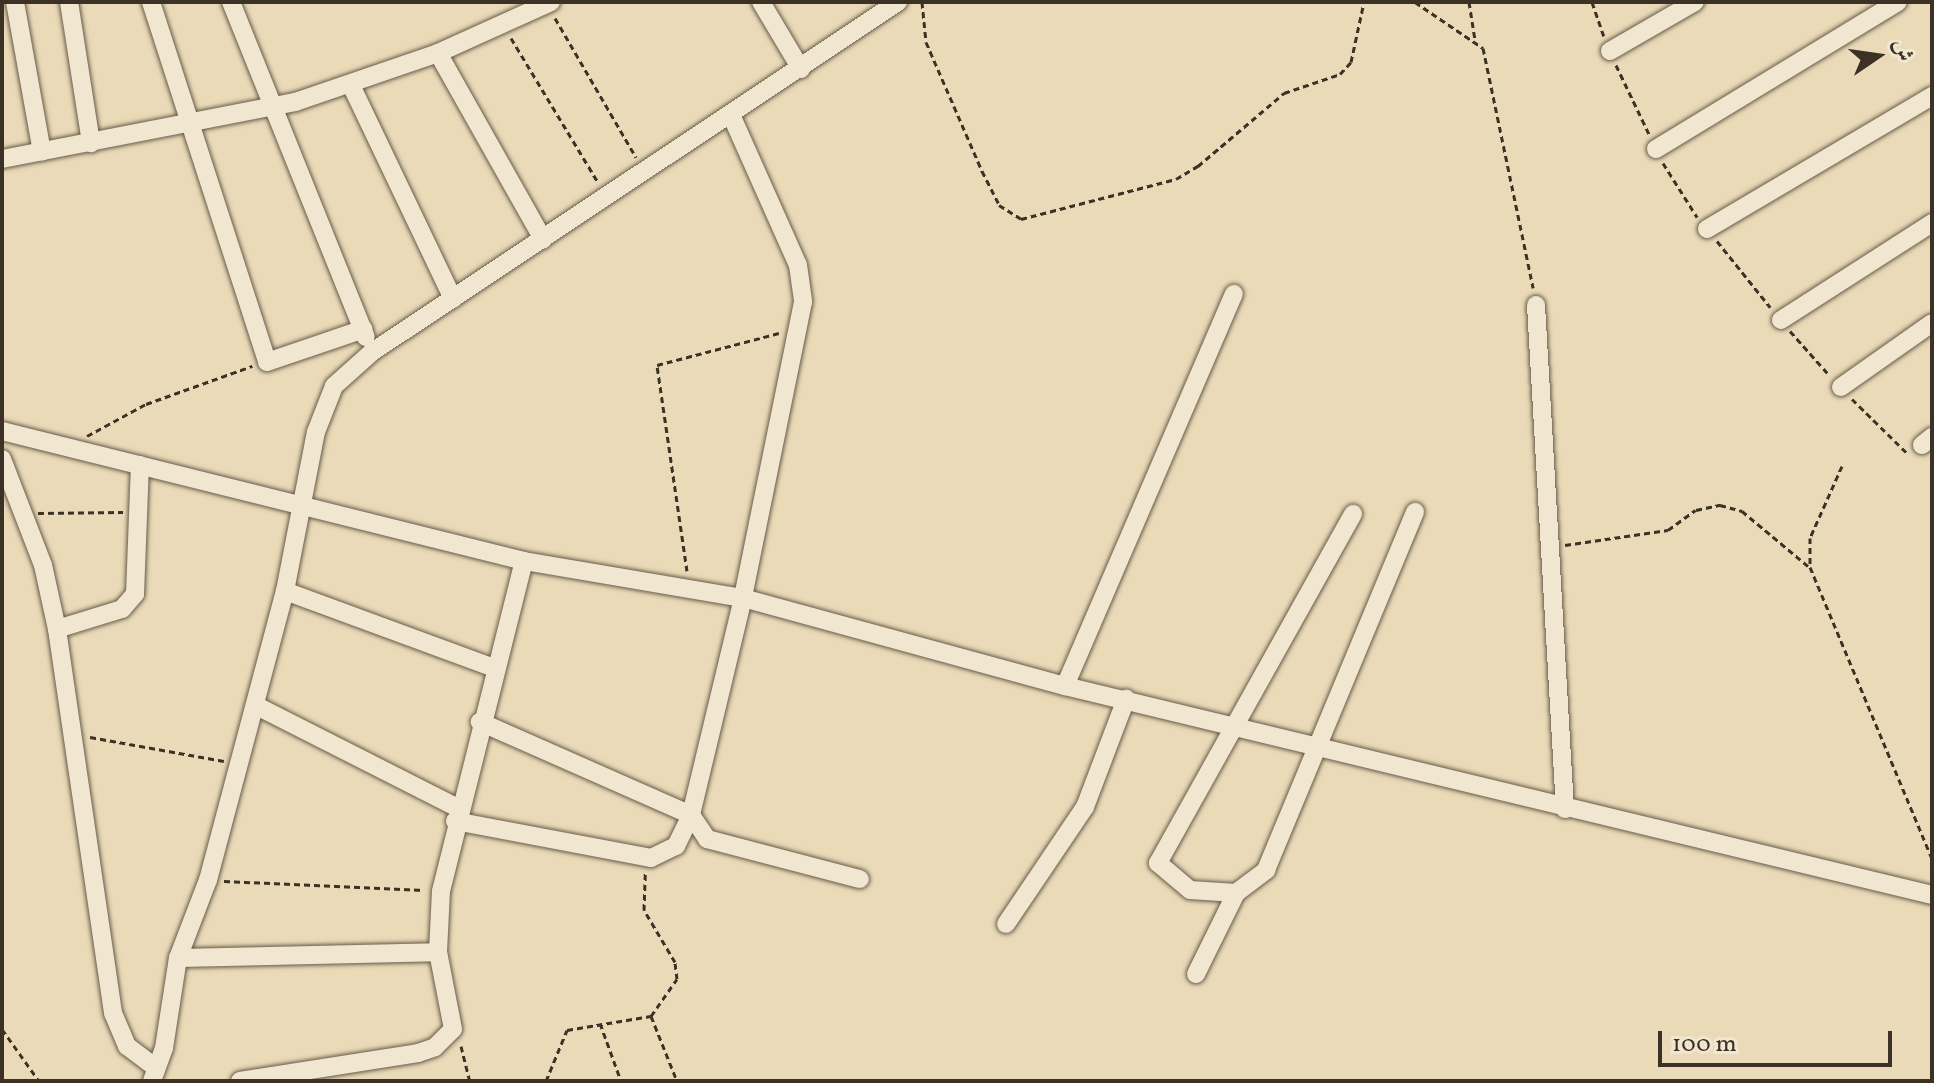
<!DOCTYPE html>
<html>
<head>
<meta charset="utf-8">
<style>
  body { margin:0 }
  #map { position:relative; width:1934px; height:1083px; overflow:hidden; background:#eadab7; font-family:Vollkorn,Amiri,serif }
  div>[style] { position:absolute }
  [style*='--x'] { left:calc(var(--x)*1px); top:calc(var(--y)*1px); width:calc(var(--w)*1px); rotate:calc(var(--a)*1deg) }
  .path>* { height:3px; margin-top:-1.5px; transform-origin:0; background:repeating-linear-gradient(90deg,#3b3125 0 6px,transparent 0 10px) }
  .roads { filter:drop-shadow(0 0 2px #675b4a) drop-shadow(0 0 2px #675b4a) }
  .street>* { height:18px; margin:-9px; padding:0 9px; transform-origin:9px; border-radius:9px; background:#f1e7d0 }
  span { translate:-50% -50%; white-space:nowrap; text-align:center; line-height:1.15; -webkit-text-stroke:6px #f1e7d0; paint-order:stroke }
  .frame { position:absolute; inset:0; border:4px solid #3b3125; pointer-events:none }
  .north { position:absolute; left:1838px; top:16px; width:80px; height:80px; -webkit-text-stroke:6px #f1e7d0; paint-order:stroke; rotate:77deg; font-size:22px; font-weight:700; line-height:32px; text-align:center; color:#3b3125 }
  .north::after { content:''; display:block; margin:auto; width:28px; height:36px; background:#3b3125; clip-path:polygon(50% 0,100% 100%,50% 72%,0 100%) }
  .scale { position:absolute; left:1658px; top:1031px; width:234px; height:36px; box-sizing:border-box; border:4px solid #3b3125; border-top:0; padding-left:10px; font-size:24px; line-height:28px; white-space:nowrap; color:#3b3125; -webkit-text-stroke:6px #f1e7d0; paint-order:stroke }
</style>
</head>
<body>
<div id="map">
  <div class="path">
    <i style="--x:922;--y:2;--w:40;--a:84.3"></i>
    <i style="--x:926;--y:42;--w:141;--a:66.5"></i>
    <i style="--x:982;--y:171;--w:38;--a:63"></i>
    <i style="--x:999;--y:205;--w:26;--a:32"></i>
    <i style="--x:1021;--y:219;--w:160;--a:-14.5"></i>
    <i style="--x:1176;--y:179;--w:26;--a:-31"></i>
    <i style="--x:1198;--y:166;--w:113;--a:-40.3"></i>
    <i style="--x:1284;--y:93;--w:59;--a:-18.7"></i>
    <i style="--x:1340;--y:74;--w:16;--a:-47"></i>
    <i style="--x:1351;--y:62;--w:61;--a:-77.8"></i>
    <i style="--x:1415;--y:2;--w:82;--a:34.1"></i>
    <i style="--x:1483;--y:48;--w:245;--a:78.2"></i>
    <i style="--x:1469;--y:2;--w:37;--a:81"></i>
    <i style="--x:1592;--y:2;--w:36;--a:71"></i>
    <i style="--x:555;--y:18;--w:161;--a:59.8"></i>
    <i style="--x:511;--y:38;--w:168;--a:58.9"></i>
    <i style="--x:1616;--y:65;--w:76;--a:64.4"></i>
    <i style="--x:1663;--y:163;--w:64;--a:57.8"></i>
    <i style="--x:1717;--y:241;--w:85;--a:51.2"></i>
    <i style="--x:1790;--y:331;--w:60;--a:48.4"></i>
    <i style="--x:1852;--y:399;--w:76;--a:44.5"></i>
    <i style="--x:87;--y:436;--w:67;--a:-28.5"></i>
    <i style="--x:146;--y:404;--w:113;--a:-19.7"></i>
    <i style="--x:1842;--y:466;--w:79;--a:114"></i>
    <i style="--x:1810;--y:538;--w:29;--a:90"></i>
    <i style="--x:1810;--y:567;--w:316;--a:67.3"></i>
    <i style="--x:38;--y:513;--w:85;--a:-0.7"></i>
    <i style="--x:1565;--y:545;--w:104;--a:-8.3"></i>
    <i style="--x:1668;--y:530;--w:34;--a:-36"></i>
    <i style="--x:1696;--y:510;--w:25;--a:-12"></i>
    <i style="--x:1720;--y:505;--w:23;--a:15"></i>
    <i style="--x:1742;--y:511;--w:86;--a:39.8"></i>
    <i style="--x:687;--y:571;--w:208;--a:-98.3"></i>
    <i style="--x:657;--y:365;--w:126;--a:-14.7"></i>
    <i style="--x:90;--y:737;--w:136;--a:10.2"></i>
    <i style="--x:224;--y:881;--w:200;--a:2.6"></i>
    <i style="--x:651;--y:1016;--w:70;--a:68.2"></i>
    <i style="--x:600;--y:1023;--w:62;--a:70.1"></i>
    <i style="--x:2;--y:1029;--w:64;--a:54.6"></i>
    <i style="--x:461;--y:1046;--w:36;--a:76"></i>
    <i style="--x:546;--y:1081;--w:55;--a:-67.6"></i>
    <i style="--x:567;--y:1030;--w:85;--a:-9.5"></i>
    <i style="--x:651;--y:1016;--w:45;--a:-54.9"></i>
    <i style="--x:677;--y:979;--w:17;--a:-97"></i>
    <i style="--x:675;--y:962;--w:61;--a:-120.8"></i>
    <i style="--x:644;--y:910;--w:38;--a:-88"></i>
  </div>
  <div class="roads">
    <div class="street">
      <i style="--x:15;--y:2;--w:152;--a:79.8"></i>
      <i style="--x:69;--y:2;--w:143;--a:81.1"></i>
      <i style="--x:151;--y:2;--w:378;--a:72.1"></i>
      <i style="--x:267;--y:362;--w:102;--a:-18.8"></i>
      <i style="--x:231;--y:2;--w:361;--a:68.1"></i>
      <i style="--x:761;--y:2;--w:78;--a:59.2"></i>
      <i style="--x:1610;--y:51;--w:98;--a:-30"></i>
      <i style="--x:438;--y:53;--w:214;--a:60.6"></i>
      <i style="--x:351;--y:85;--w:237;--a:64.5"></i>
      <i style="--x:732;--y:117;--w:162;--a:66"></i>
      <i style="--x:798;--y:265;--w:37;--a:82"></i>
      <i style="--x:803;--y:302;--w:302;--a:101.5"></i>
      <i style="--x:743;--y:598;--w:223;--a:103.5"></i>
      <i style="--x:691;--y:815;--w:29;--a:56"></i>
      <i style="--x:707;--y:839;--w:158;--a:14.7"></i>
      <i style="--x:1656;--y:149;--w:283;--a:-31.3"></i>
      <i style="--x:2;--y:159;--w:298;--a:-11"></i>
      <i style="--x:295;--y:102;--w:151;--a:-18.9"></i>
      <i style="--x:438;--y:53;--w:124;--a:-24.3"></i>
      <i style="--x:1707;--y:229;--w:261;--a:-30.6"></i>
      <i style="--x:1536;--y:305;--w:505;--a:86.71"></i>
      <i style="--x:1781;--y:320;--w:179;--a:-32.7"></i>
      <i style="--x:1841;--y:387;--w:111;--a:-35.1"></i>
      <i style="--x:2;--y:431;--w:538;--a:13.98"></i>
      <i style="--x:524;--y:561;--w:222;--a:9.6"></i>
      <i style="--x:743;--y:598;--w:334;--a:15.3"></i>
      <i style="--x:1065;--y:686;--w:892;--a:13.55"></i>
      <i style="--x:1922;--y:445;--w:13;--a:-39"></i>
      <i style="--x:2;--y:459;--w:114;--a:68.9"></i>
      <i style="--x:43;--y:565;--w:66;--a:77.7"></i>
      <i style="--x:57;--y:629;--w:388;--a:81.7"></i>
      <i style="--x:113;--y:1013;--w:36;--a:67"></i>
      <i style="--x:127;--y:1046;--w:36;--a:37"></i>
      <i style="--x:285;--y:591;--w:223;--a:20.2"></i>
      <i style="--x:57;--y:629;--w:68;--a:-17.1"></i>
      <i style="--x:122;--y:609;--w:20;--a:-49"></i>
      <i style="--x:135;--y:594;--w:129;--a:-87.8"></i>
      <i style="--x:1065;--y:686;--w:427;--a:-66.7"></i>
      <i style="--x:255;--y:705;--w:228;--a:26.9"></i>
      <i style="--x:455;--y:821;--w:199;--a:10.7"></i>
      <i style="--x:651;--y:858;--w:28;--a:-26"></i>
      <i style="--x:676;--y:846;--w:34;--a:-64"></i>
      <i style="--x:691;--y:815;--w:231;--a:-156.2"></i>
      <i style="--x:1236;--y:893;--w:46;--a:-176.3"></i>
      <i style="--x:1190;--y:890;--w:42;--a:-139.8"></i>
      <i style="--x:1158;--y:863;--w:400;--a:-60.8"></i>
      <i style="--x:1006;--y:924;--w:141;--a:-56"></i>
      <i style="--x:1085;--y:807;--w:116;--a:-69.2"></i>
      <i style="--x:178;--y:958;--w:260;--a:-1.3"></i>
      <i style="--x:1196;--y:974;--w:90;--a:-63.7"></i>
      <i style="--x:1236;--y:893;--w:38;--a:-37"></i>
      <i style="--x:1266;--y:870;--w:388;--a:-67.4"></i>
      <i style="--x:152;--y:1081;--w:35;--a:-70"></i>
      <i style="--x:164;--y:1048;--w:91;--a:-81.2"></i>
      <i style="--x:178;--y:958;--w:84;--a:-69"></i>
      <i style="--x:208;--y:880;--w:299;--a:-75.1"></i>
      <i style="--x:285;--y:591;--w:162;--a:-79"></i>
      <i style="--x:316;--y:432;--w:49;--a:-68.6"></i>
      <i style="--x:334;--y:386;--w:51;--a:-41.8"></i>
      <i style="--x:372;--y:352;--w:632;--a:-33.64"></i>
      <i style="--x:240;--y:1081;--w:180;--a:-8.9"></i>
      <i style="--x:418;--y:1053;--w:18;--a:-19"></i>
      <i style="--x:435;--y:1047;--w:25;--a:-45"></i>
      <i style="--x:453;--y:1029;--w:78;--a:-101"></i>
      <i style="--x:438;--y:952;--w:61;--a:-87.2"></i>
      <i style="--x:441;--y:891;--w:340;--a:-75.9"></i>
    </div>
  </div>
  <div class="frame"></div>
  <div class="north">ش</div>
  <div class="scale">100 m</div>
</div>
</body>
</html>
